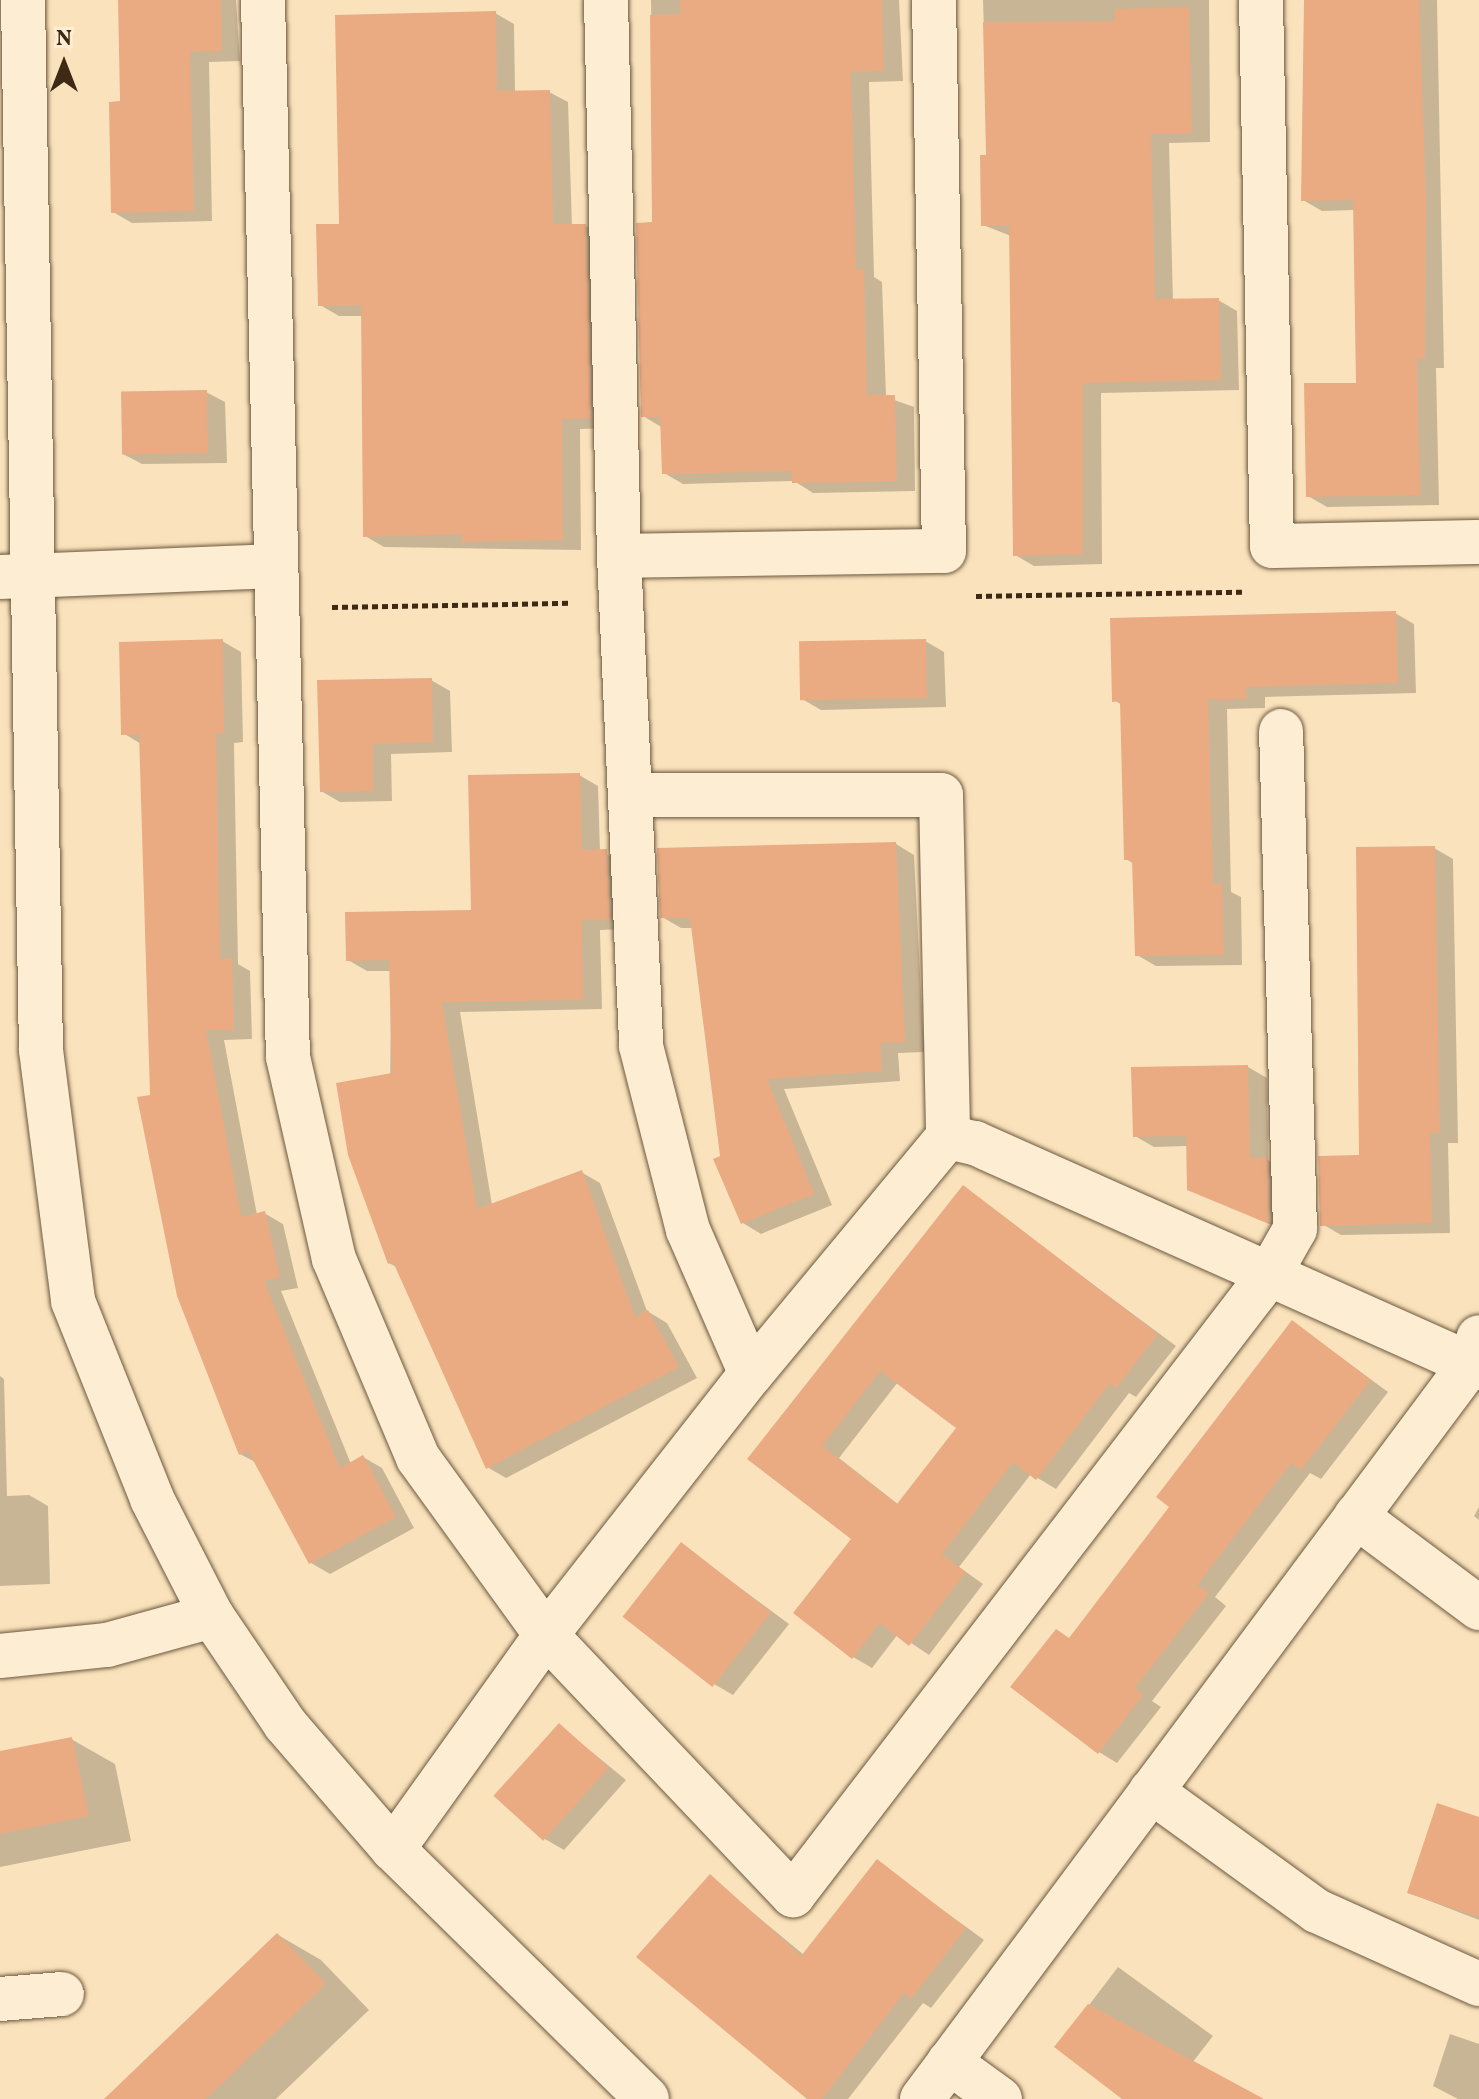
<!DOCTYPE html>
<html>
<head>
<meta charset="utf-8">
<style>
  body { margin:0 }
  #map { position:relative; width:1479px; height:2099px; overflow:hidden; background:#fae3bc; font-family:Vollkorn,serif }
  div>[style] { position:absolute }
  .shadow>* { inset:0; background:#0003 }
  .building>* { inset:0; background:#eaab83; transform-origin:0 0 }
  .path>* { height:5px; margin-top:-2.5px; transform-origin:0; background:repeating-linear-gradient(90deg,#3d2914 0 6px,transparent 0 10px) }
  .roads { filter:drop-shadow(0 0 2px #6c583e) drop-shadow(0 0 2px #6c583e) }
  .minor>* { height:44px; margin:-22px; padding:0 22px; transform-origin:22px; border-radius:22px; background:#fcedd3 }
  .tertiary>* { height:44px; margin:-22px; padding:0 22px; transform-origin:22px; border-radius:22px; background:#fcedd3 }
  span { translate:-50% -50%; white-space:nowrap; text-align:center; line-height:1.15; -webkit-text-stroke:7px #fcedd3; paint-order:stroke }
  .north { position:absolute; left:24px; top:24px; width:80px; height:80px; -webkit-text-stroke:6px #fcedd3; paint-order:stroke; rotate:0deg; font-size:22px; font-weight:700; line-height:32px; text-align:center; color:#3d2914 }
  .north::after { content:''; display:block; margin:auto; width:28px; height:36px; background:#3d2914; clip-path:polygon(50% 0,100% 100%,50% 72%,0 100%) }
</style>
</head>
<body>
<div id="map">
  <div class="shadow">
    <div style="clip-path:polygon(120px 0,236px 0,240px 61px,209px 62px,212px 221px,132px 223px,113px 212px,122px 103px)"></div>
    <div style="clip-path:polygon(651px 0,899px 0,903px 81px,869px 82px,874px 277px,882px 282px,886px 397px,914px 407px,915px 491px,813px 493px,794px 481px,683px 484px,664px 473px,663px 428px,643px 416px,654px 224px)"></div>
    <div style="clip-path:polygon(983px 0,1209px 0,1210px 142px,1169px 143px,1173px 301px,1218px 300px,1237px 311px,1239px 390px,1101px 393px,1102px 564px,1034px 566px,1015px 555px,1011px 236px,983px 225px,988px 157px)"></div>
    <div style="clip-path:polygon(1306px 0,1437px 0,1444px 368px,1436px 368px,1439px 505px,1327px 507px,1308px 496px,1358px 385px,1355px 210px,1322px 211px,1303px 200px)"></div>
    <div style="clip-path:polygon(495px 13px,514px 24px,515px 92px,549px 92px,568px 102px,572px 226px,586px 226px,605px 236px,609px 428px,580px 429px,581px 550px,384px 547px,365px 536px,363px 316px,339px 316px,320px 305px,341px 225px)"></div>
    <div style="clip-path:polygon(206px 392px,225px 402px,227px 463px,142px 464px,123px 454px)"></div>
    <div style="clip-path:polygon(1395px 613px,1414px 624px,1416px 693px,1265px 697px,1265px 708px,1227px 709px,1231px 892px,1241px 897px,1242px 965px,1156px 966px,1137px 955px,1134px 864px,1126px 859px,1122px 705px,1114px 700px)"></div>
    <div style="clip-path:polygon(222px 641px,241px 652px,243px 742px,234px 743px,238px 964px,250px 971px,252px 1039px,224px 1040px,257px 1215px,264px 1213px,283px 1224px,298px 1288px,281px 1291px,351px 1464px,363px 1457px,382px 1468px,414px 1528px,330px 1574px,311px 1563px,257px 1463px,240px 1454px,152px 1096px,141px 744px,123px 733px)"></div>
    <div style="clip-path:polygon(925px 641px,944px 652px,946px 707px,821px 710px,802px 699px)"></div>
    <div style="clip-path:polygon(431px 680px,450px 691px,452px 752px,391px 754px,392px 801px,340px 802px,321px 791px)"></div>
    <div style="clip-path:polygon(579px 775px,598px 786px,600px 852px,626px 862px,629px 929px,600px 930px,602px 1009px,460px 1012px,492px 1205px,581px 1172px,600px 1183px,647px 1311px,667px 1323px,697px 1378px,506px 1478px,487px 1467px,398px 1268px,389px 1263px,391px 971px,367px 971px,348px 960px,473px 912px)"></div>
    <div style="clip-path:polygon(896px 844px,914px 855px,924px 1052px,898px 1053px,900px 1081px,784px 1089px,832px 1205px,761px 1234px,743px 1223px,722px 1158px,693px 928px,681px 928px,662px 917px)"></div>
    <div style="clip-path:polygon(1434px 848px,1453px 859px,1458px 1143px,1448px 1143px,1450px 1233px,1341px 1235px,1322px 1224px,1361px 1157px)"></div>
    <div style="clip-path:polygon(1248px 1067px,1267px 1078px,1268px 1160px,1286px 1170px,1288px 1232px,1189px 1189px,1188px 1146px,1154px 1147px,1135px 1136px)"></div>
    <div style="clip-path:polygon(evenodd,963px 1188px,1176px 1346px,1136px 1397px,1129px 1393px,1056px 1489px,1031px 1474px,959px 1567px,983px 1584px,929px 1655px,898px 1634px,872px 1668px,853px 1657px,854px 1538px,749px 1458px,963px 1188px,898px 1382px,959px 1428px,899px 1505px,839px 1458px,898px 1382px)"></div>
    <div style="clip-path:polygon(1293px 1322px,1388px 1392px,1321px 1479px,1310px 1473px,1215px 1597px,1226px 1606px,1152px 1701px,1161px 1707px,1117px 1763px,1099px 1752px,1071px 1639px,1172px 1507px)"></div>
    <div style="clip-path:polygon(0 1376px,4px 1379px,7px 1496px,29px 1495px,48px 1506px,50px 1584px,0 1586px)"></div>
    <div style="clip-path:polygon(1479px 1507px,1479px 1520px,1474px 1516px)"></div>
    <div style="clip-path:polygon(682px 1545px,789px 1624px,733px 1695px,714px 1684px)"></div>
    <div style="clip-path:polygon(559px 1725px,626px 1780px,564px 1850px,545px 1839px)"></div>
    <div style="clip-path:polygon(71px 1739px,115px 1764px,131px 1841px,0 1867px,0 1753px)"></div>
    <div style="clip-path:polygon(1479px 1819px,1479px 1920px,1409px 1893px)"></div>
    <div style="clip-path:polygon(877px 1862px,984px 1940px,931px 2008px,923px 2003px,848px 2099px,810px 2099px,638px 1957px,710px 1877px,804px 1955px)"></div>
    <div style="clip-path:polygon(278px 1935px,321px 1960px,369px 2010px,276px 2099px,107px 2099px)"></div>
    <div style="clip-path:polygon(1118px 1967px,1213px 2036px,1192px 2063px,1259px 2099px,1125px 2099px,1057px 2047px)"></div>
    <div style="clip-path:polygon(1450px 2034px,1479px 2044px,1479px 2099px,1458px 2099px,1433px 2086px)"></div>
  </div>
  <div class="building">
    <div style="clip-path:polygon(118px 0,221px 0,222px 51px,190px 52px,194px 211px,111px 213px,109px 102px,120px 101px)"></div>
    <div style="clip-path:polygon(680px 0,882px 0,884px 71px,851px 72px,856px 269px,864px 269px,867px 395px,895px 395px,897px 481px,792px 483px,792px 471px,662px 474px,660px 417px,641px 417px,636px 223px,652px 222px,650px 15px,680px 14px)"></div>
    <div style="clip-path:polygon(1304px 0,1419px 0,1426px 199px,1425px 358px,1417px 359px,1420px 495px,1306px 497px,1304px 383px,1356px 383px,1353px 200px,1301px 201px)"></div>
    <div style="clip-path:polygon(1189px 7px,1192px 133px,1151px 133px,1155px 299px,1219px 298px,1221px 380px,1083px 383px,1083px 554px,1013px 556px,1009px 225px,981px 226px,980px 155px,986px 155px,983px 22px,1115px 21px,1115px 9px)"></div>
    <div style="clip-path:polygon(496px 11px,497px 91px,550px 90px,553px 224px,586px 224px,591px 418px,562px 419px,563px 540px,462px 542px,462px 534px,363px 537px,361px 305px,318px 306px,316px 224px,339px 224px,335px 15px)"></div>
    <div style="left:207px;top:390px;width:63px;height:86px;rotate:89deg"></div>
    <div style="clip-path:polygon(1396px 611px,1398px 683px,1246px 687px,1247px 699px,1208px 699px,1213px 884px,1222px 884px,1224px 955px,1135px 956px,1132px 860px,1124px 860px,1120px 701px,1112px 702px,1110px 618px)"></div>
    <div style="clip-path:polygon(223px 639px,224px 733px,216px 733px,220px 959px,232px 958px,234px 1030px,206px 1030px,241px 1217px,265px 1211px,280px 1277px,264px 1281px,340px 1468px,363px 1455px,396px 1517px,309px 1564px,248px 1451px,239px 1455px,177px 1296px,137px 1097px,150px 1095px,139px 734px,121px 735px,119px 642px)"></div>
    <div style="left:926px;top:639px;width:59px;height:127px;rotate:89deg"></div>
    <div style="clip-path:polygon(432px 678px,433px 742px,373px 744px,373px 791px,320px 792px,317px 680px)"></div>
    <div style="clip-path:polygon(580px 773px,582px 850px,607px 849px,610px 920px,582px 920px,583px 1000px,442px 1002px,477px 1209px,582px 1170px,635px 1317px,648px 1310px,679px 1367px,486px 1469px,393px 1262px,388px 1264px,348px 1155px,336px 1083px,392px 1073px,389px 960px,346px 961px,345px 912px,471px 910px,468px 775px)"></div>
    <div style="clip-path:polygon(896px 842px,905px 1042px,880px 1043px,882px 1071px,767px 1079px,814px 1194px,741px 1224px,713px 1159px,720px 1156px,690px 918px,660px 918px,657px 848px)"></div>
    <div style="clip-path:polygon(1435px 846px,1440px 1133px,1430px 1133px,1432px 1223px,1320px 1226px,1318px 1156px,1359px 1155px,1356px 847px)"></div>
    <div style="clip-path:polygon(1248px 1065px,1250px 1158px,1268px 1157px,1269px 1224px,1187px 1190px,1186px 1136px,1133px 1137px,1131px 1067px)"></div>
    <div style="clip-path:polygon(evenodd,963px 1185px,1158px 1334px,1116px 1388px,1110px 1383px,1036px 1480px,1013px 1462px,942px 1554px,966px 1572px,909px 1646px,880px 1623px,852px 1659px,793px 1613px,851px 1539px,747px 1459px,963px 1185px,880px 1371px,956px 1428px,897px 1504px,822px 1446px,880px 1371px)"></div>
    <div style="clip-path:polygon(1292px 1320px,1371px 1380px,1301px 1470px,1291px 1463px,1197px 1585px,1209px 1593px,1135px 1688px,1143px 1695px,1098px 1754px,1010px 1687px,1056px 1629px,1069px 1638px,1169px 1507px,1156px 1497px)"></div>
    <div style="left:681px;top:1542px;width:114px;height:95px;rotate:38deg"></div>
    <div style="left:559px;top:1723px;width:67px;height:98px;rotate:42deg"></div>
    <div style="clip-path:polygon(72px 1737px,89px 1816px,0 1834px,0 1751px)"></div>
    <div style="clip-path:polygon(1437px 1803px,1479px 1817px,1479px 1917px,1407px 1893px)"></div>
    <div style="clip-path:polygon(877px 1859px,966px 1928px,911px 1999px,904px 1993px,822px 2099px,807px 2099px,636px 1957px,710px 1874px,801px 1956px)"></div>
    <div style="clip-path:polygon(277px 1933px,326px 1984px,206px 2099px,104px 2099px)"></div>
    <div style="clip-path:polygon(1088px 2004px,1151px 2038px,1264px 2099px,1122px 2099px,1054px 2047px)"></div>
  </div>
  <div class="path">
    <div style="left:976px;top:596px;width:266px;rotate:-0.9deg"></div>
    <div style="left:332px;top:607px;width:238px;rotate:-1deg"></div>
  </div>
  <div class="roads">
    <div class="minor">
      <div style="left:263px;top:0;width:1057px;rotate:88.65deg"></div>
      <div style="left:288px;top:1057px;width:207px;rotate:77.2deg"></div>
      <div style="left:334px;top:1259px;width:216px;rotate:67.1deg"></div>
      <div style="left:418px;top:1458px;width:218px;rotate:54.1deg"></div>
      <div style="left:546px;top:1635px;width:359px;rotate:46.5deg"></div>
      <div style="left:793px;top:1895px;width:782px;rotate:-52.49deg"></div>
      <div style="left:1269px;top:1275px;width:53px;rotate:-60.5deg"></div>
      <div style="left:1295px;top:1229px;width:498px;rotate:-91.6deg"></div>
      <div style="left:606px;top:0;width:556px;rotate:88.66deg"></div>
      <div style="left:619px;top:556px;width:490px;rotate:87.4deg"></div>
      <div style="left:641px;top:1046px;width:190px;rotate:75.7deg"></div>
      <div style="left:688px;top:1230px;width:157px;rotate:66.4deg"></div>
      <div style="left:1261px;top:0;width:546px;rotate:88.85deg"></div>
      <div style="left:1272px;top:546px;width:207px;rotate:-1.1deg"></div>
      <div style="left:619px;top:556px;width:325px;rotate:-0.9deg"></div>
      <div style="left:944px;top:551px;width:551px;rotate:-91.04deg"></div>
      <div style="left:0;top:577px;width:273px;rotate:-2.3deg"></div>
      <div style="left:630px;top:795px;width:311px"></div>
      <div style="left:941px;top:795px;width:342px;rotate:88.8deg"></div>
      <div style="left:1356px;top:1516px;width:154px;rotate:36.8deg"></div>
      <div style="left:1151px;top:1791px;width:205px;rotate:35.9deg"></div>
      <div style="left:1317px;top:1911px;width:178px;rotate:24.3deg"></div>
      <div style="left:393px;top:1849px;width:263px;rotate:-54.4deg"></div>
      <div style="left:546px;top:1635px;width:332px;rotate:-51.9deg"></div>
      <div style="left:751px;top:1374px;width:308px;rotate:-50.3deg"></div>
      <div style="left:948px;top:1137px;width:28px;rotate:13deg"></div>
      <div style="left:975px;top:1143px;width:552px;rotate:24.06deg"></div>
      <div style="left:0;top:1999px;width:62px;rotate:-4.6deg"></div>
      <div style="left:949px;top:2062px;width:63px;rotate:36deg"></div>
    </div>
    <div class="tertiary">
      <div style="left:23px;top:0;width:1050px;rotate:89.02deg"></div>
      <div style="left:41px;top:1050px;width:253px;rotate:82.7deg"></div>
      <div style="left:73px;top:1301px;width:213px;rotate:68.2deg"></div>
      <div style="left:152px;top:1499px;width:131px;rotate:62.9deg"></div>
      <div style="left:212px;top:1616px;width:130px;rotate:55.9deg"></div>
      <div style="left:285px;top:1724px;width:165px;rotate:49.2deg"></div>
      <div style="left:393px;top:1849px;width:356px;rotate:44.5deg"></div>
      <div style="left:0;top:1656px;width:108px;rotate:-5.9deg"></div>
      <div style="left:107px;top:1645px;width:109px;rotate:-15.4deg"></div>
      <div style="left:922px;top:2099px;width:917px;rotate:-53.29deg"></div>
      <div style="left:1470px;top:1364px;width:28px;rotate:-72deg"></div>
    </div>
  </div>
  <div class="north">N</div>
</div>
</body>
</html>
